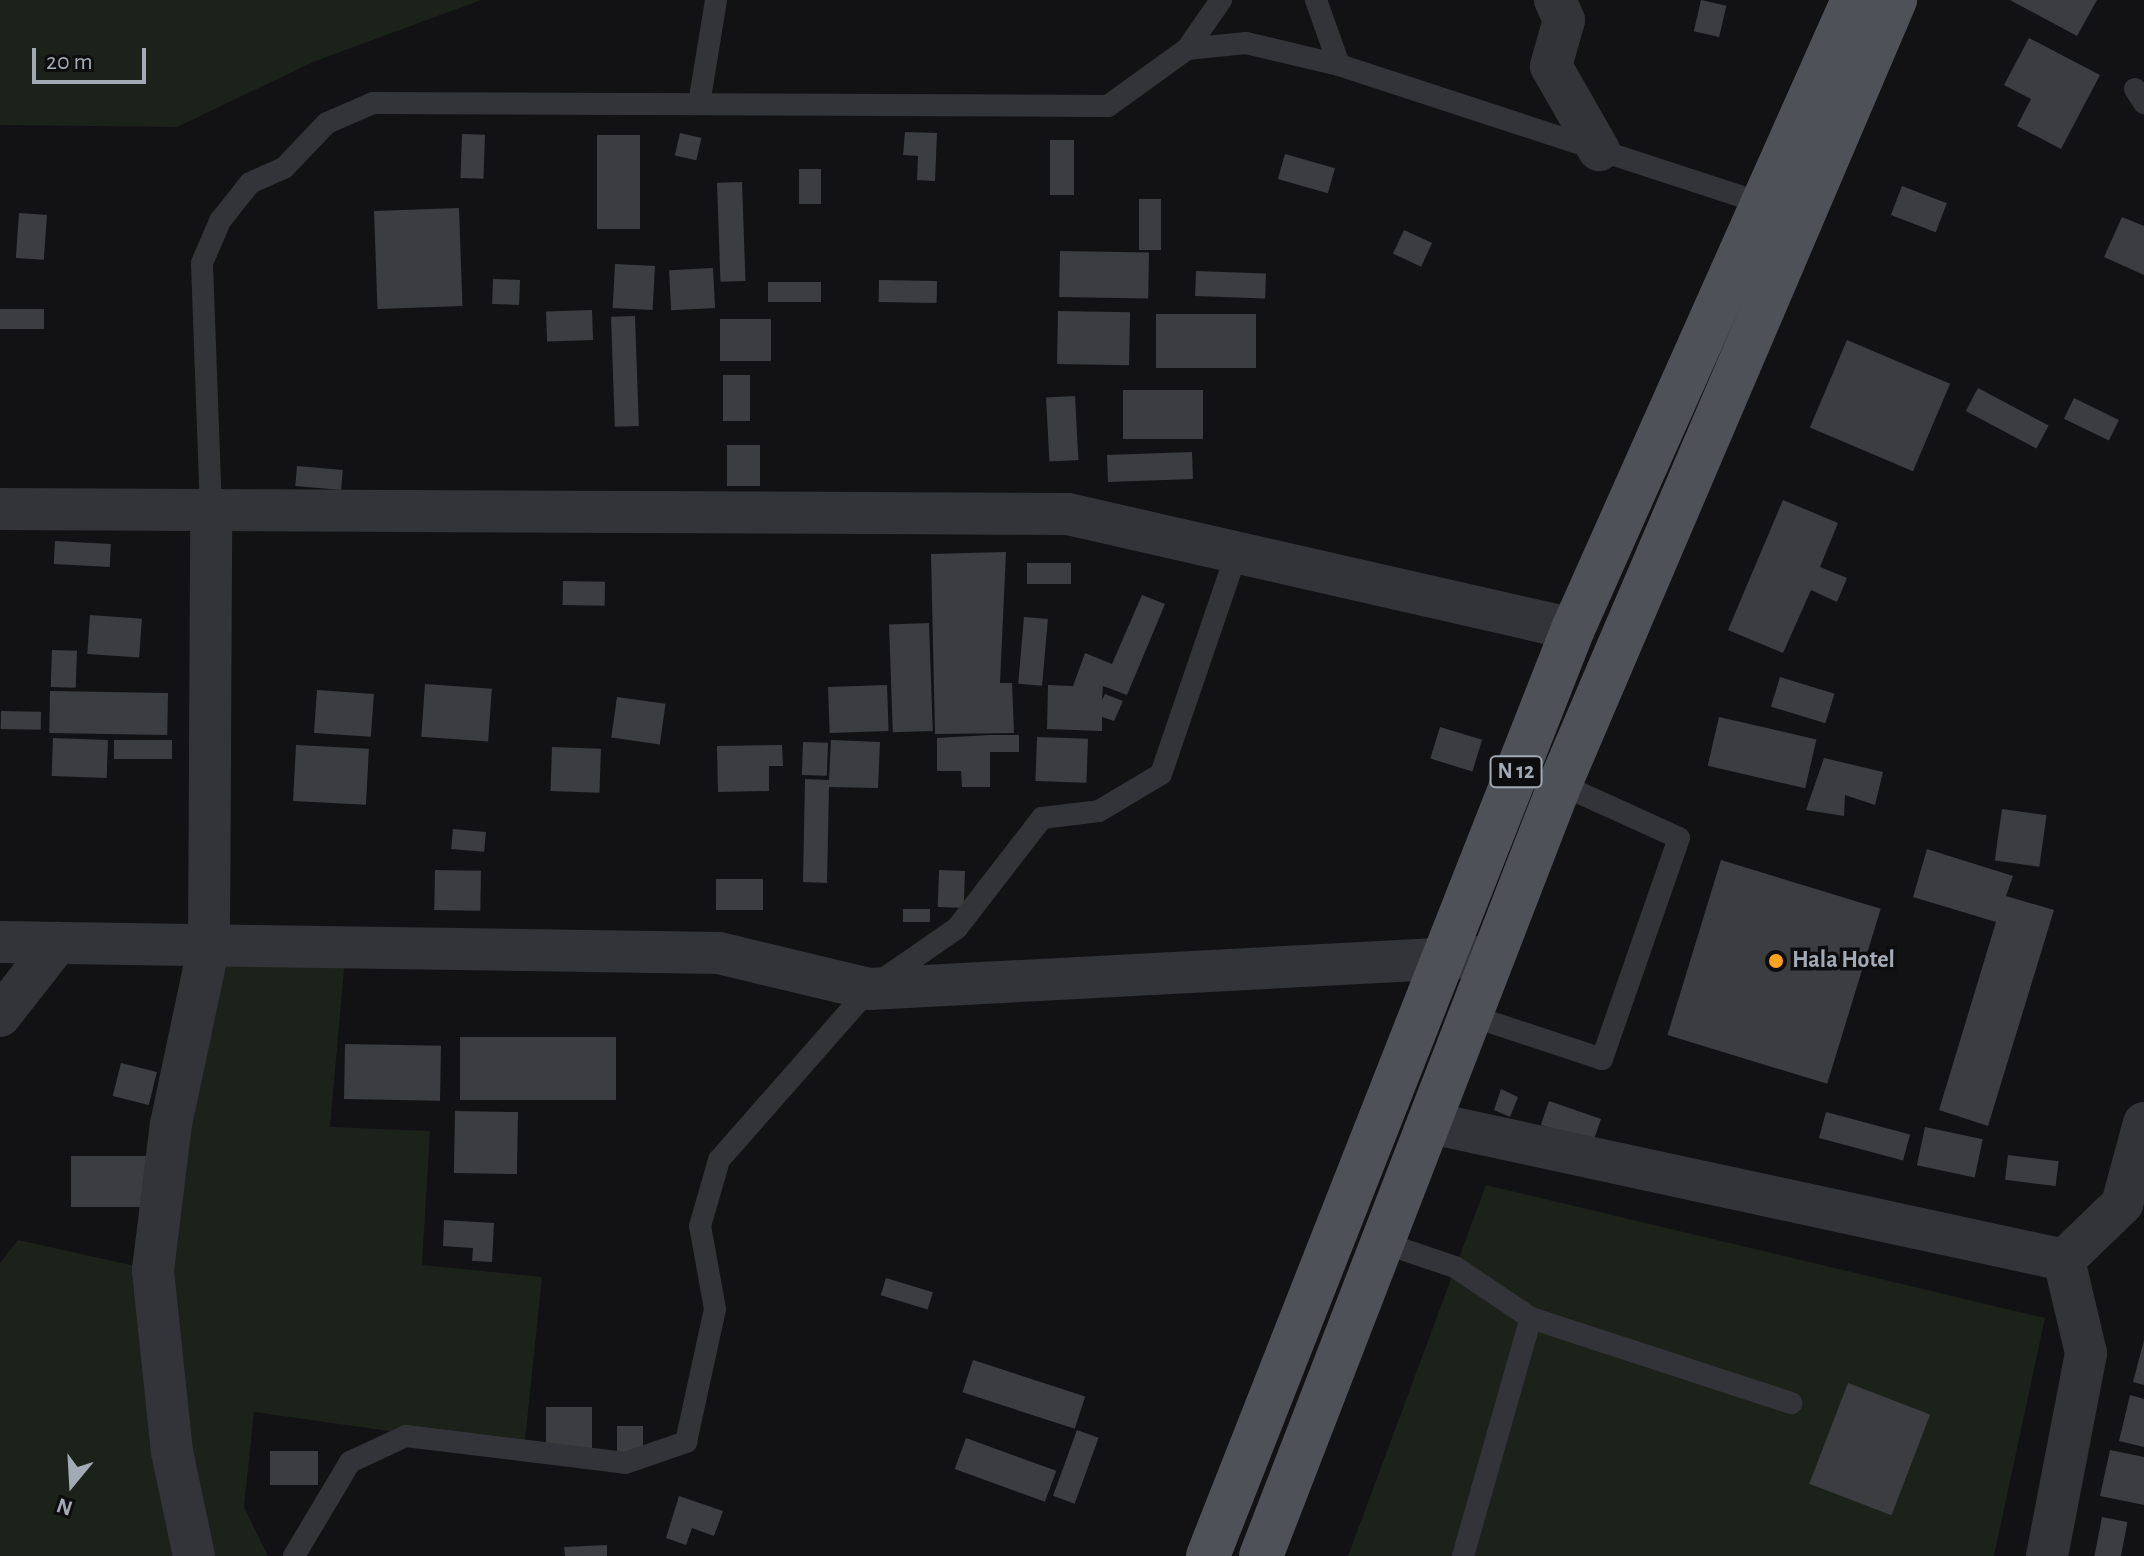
<!DOCTYPE html>
<html>
<head>
<meta charset="utf-8">
<style>
  body { margin:0 }
  #map { position:relative; width:2144px; height:1556px; overflow:hidden; background:#121214; font-family:"Alegreya Sans",sans-serif }
  div>[style] { position:absolute }
  .green>* { inset:0; background:#1a221a }
  .building>* { inset:0; background:#3c3d41; transform-origin:0 0 }
  .lane>* { height:22px; margin:-11px; padding:0 11px; transform-origin:11px; border-radius:11px; background:#333439 }
  .street>* { height:42px; margin:-21px; padding:0 21px; transform-origin:21px; border-radius:21px; background:#333439 }
  .primary>* { height:44px; margin:-22px; padding:0 22px; transform-origin:22px; border-radius:22px; background:#4e5158 }
  .dots>* { width:22px; height:22px; translate:-50% -50%; box-sizing:border-box; border:4px solid #0d0d0f; border-radius:50% }
  span { translate:-50% -50%; white-space:nowrap; text-align:center; line-height:1.15; -webkit-text-stroke:7px #0d0d0f; paint-order:stroke }
  .shield-label span { padding:2px 6px; background:#0d0d0f; border:2px solid; border-radius:6px; -webkit-text-stroke-width:0 }
  .shield-label { font-size:22px; color:#a2aab5; font-weight:700 }
  .poi-label { font-size:24px; color:#a2aab5; font-weight:700 }
  .left { translate:0 -50%; text-align:left }
  .north { position:absolute; left:32px; top:1444px; width:80px; height:80px; -webkit-text-stroke:6px #0d0d0f; paint-order:stroke; rotate:198deg; font-size:22px; font-weight:700; line-height:32px; text-align:center; color:#a2aab5 }
  .north::after { content:''; display:block; margin:auto; width:28px; height:36px; background:#a2aab5; clip-path:polygon(50% 0,100% 100%,50% 72%,0 100%) }
  .scale { position:absolute; left:32px; top:48px; width:114px; height:36px; box-sizing:border-box; border:4px solid #a2aab5; border-top:0; padding-left:10px; font-size:24px; line-height:28px; white-space:nowrap; color:#a2aab5; -webkit-text-stroke:6px #0d0d0f; paint-order:stroke }
</style>
</head>
<body>
<div id="map">
  <div class="green">
    <div style="clip-path:polygon(0 0,481px 0,313px 62px,177px 127px,0 125px)"></div>
    <div style="clip-path:polygon(209px 945px,346px 947px,330px 1127px,430px 1131px,422px 1265px,542px 1277px,524px 1450px,254px 1412px,244px 1507px,268px 1556px,0 1556px,0 1263px,18px 1240px,153px 1270px)"></div>
    <div style="clip-path:polygon(1486px 1185px,2045px 1318px,1994px 1556px,1348px 1556px)"></div>
  </div>
  <div class="building">
    <div style="left:1701px;top:0;width:26px;height:32px;rotate:13deg"></div>
    <div style="clip-path:polygon(2010px 0,2097px 0,2077px 36px)"></div>
    <div style="clip-path:polygon(2029px 38px,2100px 75px,2061px 149px,2017px 126px,2031px 99px,2004px 85px)"></div>
    <div style="clip-path:polygon(905px 132px,937px 133px,935px 181px,917px 180px,918px 156px,903px 155px)"></div>
    <div style="left:680px;top:133px;width:22px;height:23px;rotate:13deg"></div>
    <div style="left:462px;top:134px;width:23px;height:44px;rotate:2deg"></div>
    <div style="left:597px;top:135px;width:43px;height:94px"></div>
    <div style="left:1050px;top:140px;width:24px;height:55px"></div>
    <div style="left:1285px;top:154px;width:52px;height:26px;rotate:16deg"></div>
    <div style="left:799px;top:169px;width:22px;height:35px"></div>
    <div style="left:742px;top:182px;width:99px;height:25px;rotate:88deg"></div>
    <div style="left:1902px;top:186px;width:48px;height:31px;rotate:21deg"></div>
    <div style="left:1139px;top:199px;width:22px;height:51px"></div>
    <div style="left:459px;top:208px;width:98px;height:85px;rotate:88deg"></div>
    <div style="left:19px;top:213px;width:28px;height:45px;rotate:4deg"></div>
    <div style="clip-path:polygon(2122px 217px,2144px 226px,2144px 275px,2104px 257px)"></div>
    <div style="left:1404px;top:230px;width:31px;height:26px;rotate:25deg"></div>
    <div style="left:1060px;top:251px;width:89px;height:46px;rotate:1deg"></div>
    <div style="left:615px;top:264px;width:40px;height:44px;rotate:3deg"></div>
    <div style="left:713px;top:268px;width:40px;height:44px;rotate:87deg"></div>
    <div style="left:1196px;top:271px;width:70px;height:25px;rotate:2deg"></div>
    <div style="left:493px;top:279px;width:27px;height:25px;rotate:2deg"></div>
    <div style="left:879px;top:280px;width:58px;height:22px;rotate:1deg"></div>
    <div style="left:821px;top:282px;width:20px;height:53px;rotate:90deg"></div>
    <div style="left:0;top:309px;width:44px;height:20px"></div>
    <div style="left:592px;top:310px;width:30px;height:46px;rotate:88deg"></div>
    <div style="left:1058px;top:311px;width:72px;height:53px;rotate:1deg"></div>
    <div style="left:1156px;top:314px;width:100px;height:54px"></div>
    <div style="left:635px;top:316px;width:110px;height:24px;rotate:88deg"></div>
    <div style="left:720px;top:319px;width:51px;height:42px"></div>
    <div style="left:1847px;top:340px;width:112px;height:95px;rotate:23deg"></div>
    <div style="left:723px;top:375px;width:27px;height:46px"></div>
    <div style="left:1978px;top:388px;width:80px;height:26px;rotate:28deg"></div>
    <div style="left:1123px;top:390px;width:80px;height:49px"></div>
    <div style="left:1075px;top:396px;width:64px;height:29px;rotate:87deg"></div>
    <div style="left:2074px;top:398px;width:50px;height:23px;rotate:26deg"></div>
    <div style="left:727px;top:445px;width:33px;height:41px"></div>
    <div style="left:1192px;top:452px;width:27px;height:85px;rotate:88deg"></div>
    <div style="left:297px;top:466px;width:46px;height:20px;rotate:5deg"></div>
    <div style="clip-path:polygon(1783px 500px,1838px 523px,1820px 567px,1847px 578px,1837px 602px,1811px 590px,1783px 653px,1728px 630px)"></div>
    <div style="left:55px;top:541px;width:56px;height:23px;rotate:3deg"></div>
    <div style="clip-path:polygon(1006px 552px,1000px 683px,1012px 683px,1014px 733px,935px 734px,931px 554px)"></div>
    <div style="left:1027px;top:563px;width:44px;height:21px"></div>
    <div style="left:563px;top:581px;width:42px;height:24px;rotate:1deg"></div>
    <div style="clip-path:polygon(1142px 595px,1165px 604px,1127px 695px,1103px 686px,1102px 700px,1105px 694px,1123px 701px,1114px 721px,1102px 717px,1102px 731px,1047px 729px,1048px 685px,1073px 686px,1085px 653px,1112px 664px)"></div>
    <div style="left:90px;top:615px;width:52px;height:39px;rotate:4deg"></div>
    <div style="left:1024px;top:617px;width:24px;height:67px;rotate:5deg"></div>
    <div style="left:929px;top:623px;width:108px;height:40px;rotate:88deg"></div>
    <div style="left:52px;top:650px;width:25px;height:37px;rotate:2deg"></div>
    <div style="left:1780px;top:677px;width:57px;height:31px;rotate:17deg"></div>
    <div style="left:425px;top:684px;width:67px;height:53px;rotate:4deg"></div>
    <div style="left:887px;top:685px;width:46px;height:59px;rotate:88deg"></div>
    <div style="left:317px;top:690px;width:57px;height:43px;rotate:4deg"></div>
    <div style="left:50px;top:691px;width:118px;height:42px;rotate:1deg"></div>
    <div style="left:617px;top:697px;width:49px;height:41px;rotate:8deg"></div>
    <div style="left:1px;top:711px;width:40px;height:18px;rotate:1deg"></div>
    <div style="left:1719px;top:717px;width:100px;height:50px;rotate:13deg"></div>
    <div style="left:1440px;top:727px;width:44px;height:33px;rotate:17deg"></div>
    <div style="clip-path:polygon(990px 735px,1019px 735px,1019px 752px,990px 752px,990px 787px,962px 787px,961px 771px,937px 771px,937px 738px)"></div>
    <div style="left:1037px;top:737px;width:51px;height:44px;rotate:2deg"></div>
    <div style="left:53px;top:738px;width:55px;height:38px;rotate:2deg"></div>
    <div style="left:114px;top:740px;width:58px;height:19px"></div>
    <div style="clip-path:polygon(831px 740px,880px 742px,878px 788px,829px 787px,827px 883px,803px 882px,805px 779px,829px 780px)"></div>
    <div style="left:803px;top:742px;width:25px;height:33px;rotate:2deg"></div>
    <div style="left:296px;top:745px;width:73px;height:56px;rotate:3deg"></div>
    <div style="clip-path:polygon(782px 745px,783px 766px,769px 766px,769px 791px,718px 792px,717px 746px)"></div>
    <div style="left:552px;top:747px;width:49px;height:44px;rotate:2deg"></div>
    <div style="clip-path:polygon(1824px 758px,1883px 772px,1875px 805px,1845px 795px,1844px 816px,1806px 810px)"></div>
    <div style="left:2002px;top:809px;width:45px;height:52px;rotate:8deg"></div>
    <div style="left:453px;top:829px;width:33px;height:20px;rotate:5deg"></div>
    <div style="clip-path:polygon(1927px 849px,2013px 876px,2006px 896px,2054px 910px,1988px 1126px,1939px 1110px,1996px 922px,1913px 897px)"></div>
    <div style="left:1721px;top:860px;width:167px;height:183px;rotate:17deg"></div>
    <div style="left:435px;top:870px;width:46px;height:40px;rotate:1deg"></div>
    <div style="left:939px;top:870px;width:26px;height:37px;rotate:2deg"></div>
    <div style="left:716px;top:879px;width:47px;height:31px"></div>
    <div style="left:903px;top:909px;width:27px;height:13px"></div>
    <div style="left:460px;top:1037px;width:156px;height:63px"></div>
    <div style="left:345px;top:1044px;width:96px;height:55px;rotate:1deg"></div>
    <div style="left:121px;top:1063px;width:37px;height:34px;rotate:14deg"></div>
    <div style="clip-path:polygon(1501px 1089px,1518px 1097px,1510px 1117px,1494px 1110px)"></div>
    <div style="left:1549px;top:1101px;width:55px;height:25px;rotate:19deg"></div>
    <div style="left:455px;top:1111px;width:63px;height:62px;rotate:1deg"></div>
    <div style="left:1826px;top:1112px;width:87px;height:27px;rotate:15deg"></div>
    <div style="left:1925px;top:1127px;width:59px;height:39px;rotate:12deg"></div>
    <div style="left:2008px;top:1155px;width:51px;height:25px;rotate:7deg"></div>
    <div style="left:71px;top:1156px;width:75px;height:51px"></div>
    <div style="clip-path:polygon(444px 1220px,494px 1223px,492px 1262px,472px 1261px,473px 1248px,443px 1246px)"></div>
    <div style="left:886px;top:1278px;width:49px;height:18px;rotate:17deg"></div>
    <div style="clip-path:polygon(2144px 1340px,2144px 1385px,2133px 1382px)"></div>
    <div style="left:973px;top:1360px;width:118px;height:34px;rotate:18deg"></div>
    <div style="left:1848px;top:1383px;width:88px;height:108px;rotate:21deg"></div>
    <div style="clip-path:polygon(2130px 1395px,2144px 1399px,2144px 1447px,2119px 1441px)"></div>
    <div style="left:546px;top:1407px;width:46px;height:43px"></div>
    <div style="left:617px;top:1426px;width:26px;height:27px"></div>
    <div style="left:1077px;top:1430px;width:23px;height:70px;rotate:20deg"></div>
    <div style="left:966px;top:1438px;width:96px;height:33px;rotate:20deg"></div>
    <div style="clip-path:polygon(2110px 1450px,2144px 1457px,2144px 1505px,2100px 1496px)"></div>
    <div style="left:270px;top:1451px;width:48px;height:34px"></div>
    <div style="clip-path:polygon(679px 1496px,723px 1511px,714px 1536px,692px 1528px,686px 1545px,666px 1538px)"></div>
    <div style="left:2102px;top:1517px;width:26px;height:40px;rotate:11deg"></div>
    <div style="clip-path:polygon(607px 1545px,607px 1556px,565px 1556px,564px 1547px)"></div>
  </div>
  <div class="lane">
    <div style="left:1316px;top:0;width:69px;rotate:70.5deg"></div>
    <div style="left:1187px;top:49px;width:60px;rotate:-55.2deg"></div>
    <div style="left:2135px;top:89px;width:17px;rotate:57deg"></div>
    <div style="left:699px;top:104px;width:105px;rotate:-80.7deg"></div>
    <div style="left:211px;top:510px;width:247px;rotate:-92.1deg"></div>
    <div style="left:202px;top:263px;width:46px;rotate:-66.8deg"></div>
    <div style="left:220px;top:221px;width:48px;rotate:-51.7deg"></div>
    <div style="left:250px;top:183px;width:37px;rotate:-24deg"></div>
    <div style="left:284px;top:168px;width:62px;rotate:-46.3deg"></div>
    <div style="left:327px;top:123px;width:50px;rotate:-23.5deg"></div>
    <div style="left:373px;top:103px;width:735px;rotate:0.23deg"></div>
    <div style="left:1108px;top:106px;width:97px;rotate:-35.8deg"></div>
    <div style="left:1187px;top:49px;width:59px;rotate:-5.8deg"></div>
    <div style="left:1246px;top:43px;width:96px;rotate:13.3deg"></div>
    <div style="left:1339px;top:65px;width:447px;rotate:18.1deg"></div>
    <div style="left:1472px;top:1016px;width:137px;rotate:18.3deg"></div>
    <div style="left:1602px;top:1059px;width:234px;rotate:-70.8deg"></div>
    <div style="left:1679px;top:838px;width:131px;rotate:-155.6deg"></div>
    <div style="left:1384px;top:1243px;width:75px;rotate:18.7deg"></div>
    <div style="left:1455px;top:1267px;width:92px;rotate:33.9deg"></div>
    <div style="left:1531px;top:1318px;width:274px;rotate:18.1deg"></div>
    <div style="left:294px;top:1556px;width:109px;rotate:-59.2deg"></div>
    <div style="left:350px;top:1462px;width:62px;rotate:-24.9deg"></div>
    <div style="left:406px;top:1436px;width:221px;rotate:7deg"></div>
    <div style="left:625px;top:1463px;width:65px;rotate:-19deg"></div>
    <div style="left:686px;top:1442px;width:136px;rotate:-77.7deg"></div>
    <div style="left:715px;top:1309px;width:84px;rotate:-100.2deg"></div>
    <div style="left:700px;top:1226px;width:69px;rotate:-73.9deg"></div>
    <div style="left:719px;top:1160px;width:227px;rotate:-48.7deg"></div>
    <div style="left:869px;top:989px;width:107px;rotate:-34.7deg"></div>
    <div style="left:957px;top:928px;width:139px;rotate:-52.3deg"></div>
    <div style="left:1042px;top:818px;width:57px;rotate:-7deg"></div>
    <div style="left:1099px;top:811px;width:72px;rotate:-30.8deg"></div>
    <div style="left:1161px;top:774px;width:235px;rotate:-71.1deg"></div>
    <div style="left:1463px;top:1556px;width:248px;rotate:-74.1deg"></div>
  </div>
  <div class="street">
    <div style="left:1555px;top:0;width:22px;rotate:66deg"></div>
    <div style="left:1564px;top:20px;width:48px;rotate:105.8deg"></div>
    <div style="left:1551px;top:66px;width:97px;rotate:60.3deg"></div>
    <div style="left:0;top:509px;width:1068px;rotate:0.27deg"></div>
    <div style="left:1068px;top:514px;width:518px;rotate:12.83deg"></div>
    <div style="left:0;top:942px;width:719px;rotate:0.88deg"></div>
    <div style="left:719px;top:953px;width:154px;rotate:13.5deg"></div>
    <div style="left:869px;top:989px;width:606px;rotate:-3.03deg"></div>
    <div style="left:0;top:1016px;width:93px;rotate:-52deg"></div>
    <div style="left:1431px;top:1123px;width:648px;rotate:12.21deg"></div>
    <div style="left:194px;top:1556px;width:106px;rotate:-101.9deg"></div>
    <div style="left:172px;top:1452px;width:183px;rotate:-96deg"></div>
    <div style="left:153px;top:1270px;width:147px;rotate:-83deg"></div>
    <div style="left:171px;top:1124px;width:183px;rotate:-78deg"></div>
    <div style="left:209px;top:945px;width:435px;rotate:-89.7deg"></div>
    <div style="left:2047px;top:1556px;width:207px;rotate:-79.1deg"></div>
    <div style="left:2086px;top:1353px;width:96px;rotate:-103.3deg"></div>
    <div style="left:2064px;top:1260px;width:81px;rotate:-44deg"></div>
    <div style="left:2122px;top:1204px;width:84px;rotate:-74.8deg"></div>
  </div>
  <div class="primary">
    <div style="left:1208px;top:1556px;width:996px;rotate:-68.51deg"></div>
    <div style="left:1573px;top:629px;width:689px;rotate:-66deg"></div>
    <div style="left:1261px;top:1556px;width:828px;rotate:-68.83deg"></div>
    <div style="left:1560px;top:784px;width:853px;rotate:-66.86deg"></div>
  </div>
  <div class="dots">
    <div style="left:1776px;top:961px;background:#ffa21f"></div>
  </div>
  <div class="shield-label">
    <span style="left:1516px;top:772px">N 12</span>
  </div>
  <div class="poi-label">
    <span class="left" style="left:1792px;top:961px">Hala Hotel</span>
  </div>
  <div class="north">N</div>
  <div class="scale">20 m</div>
</div>
</body>
</html>
